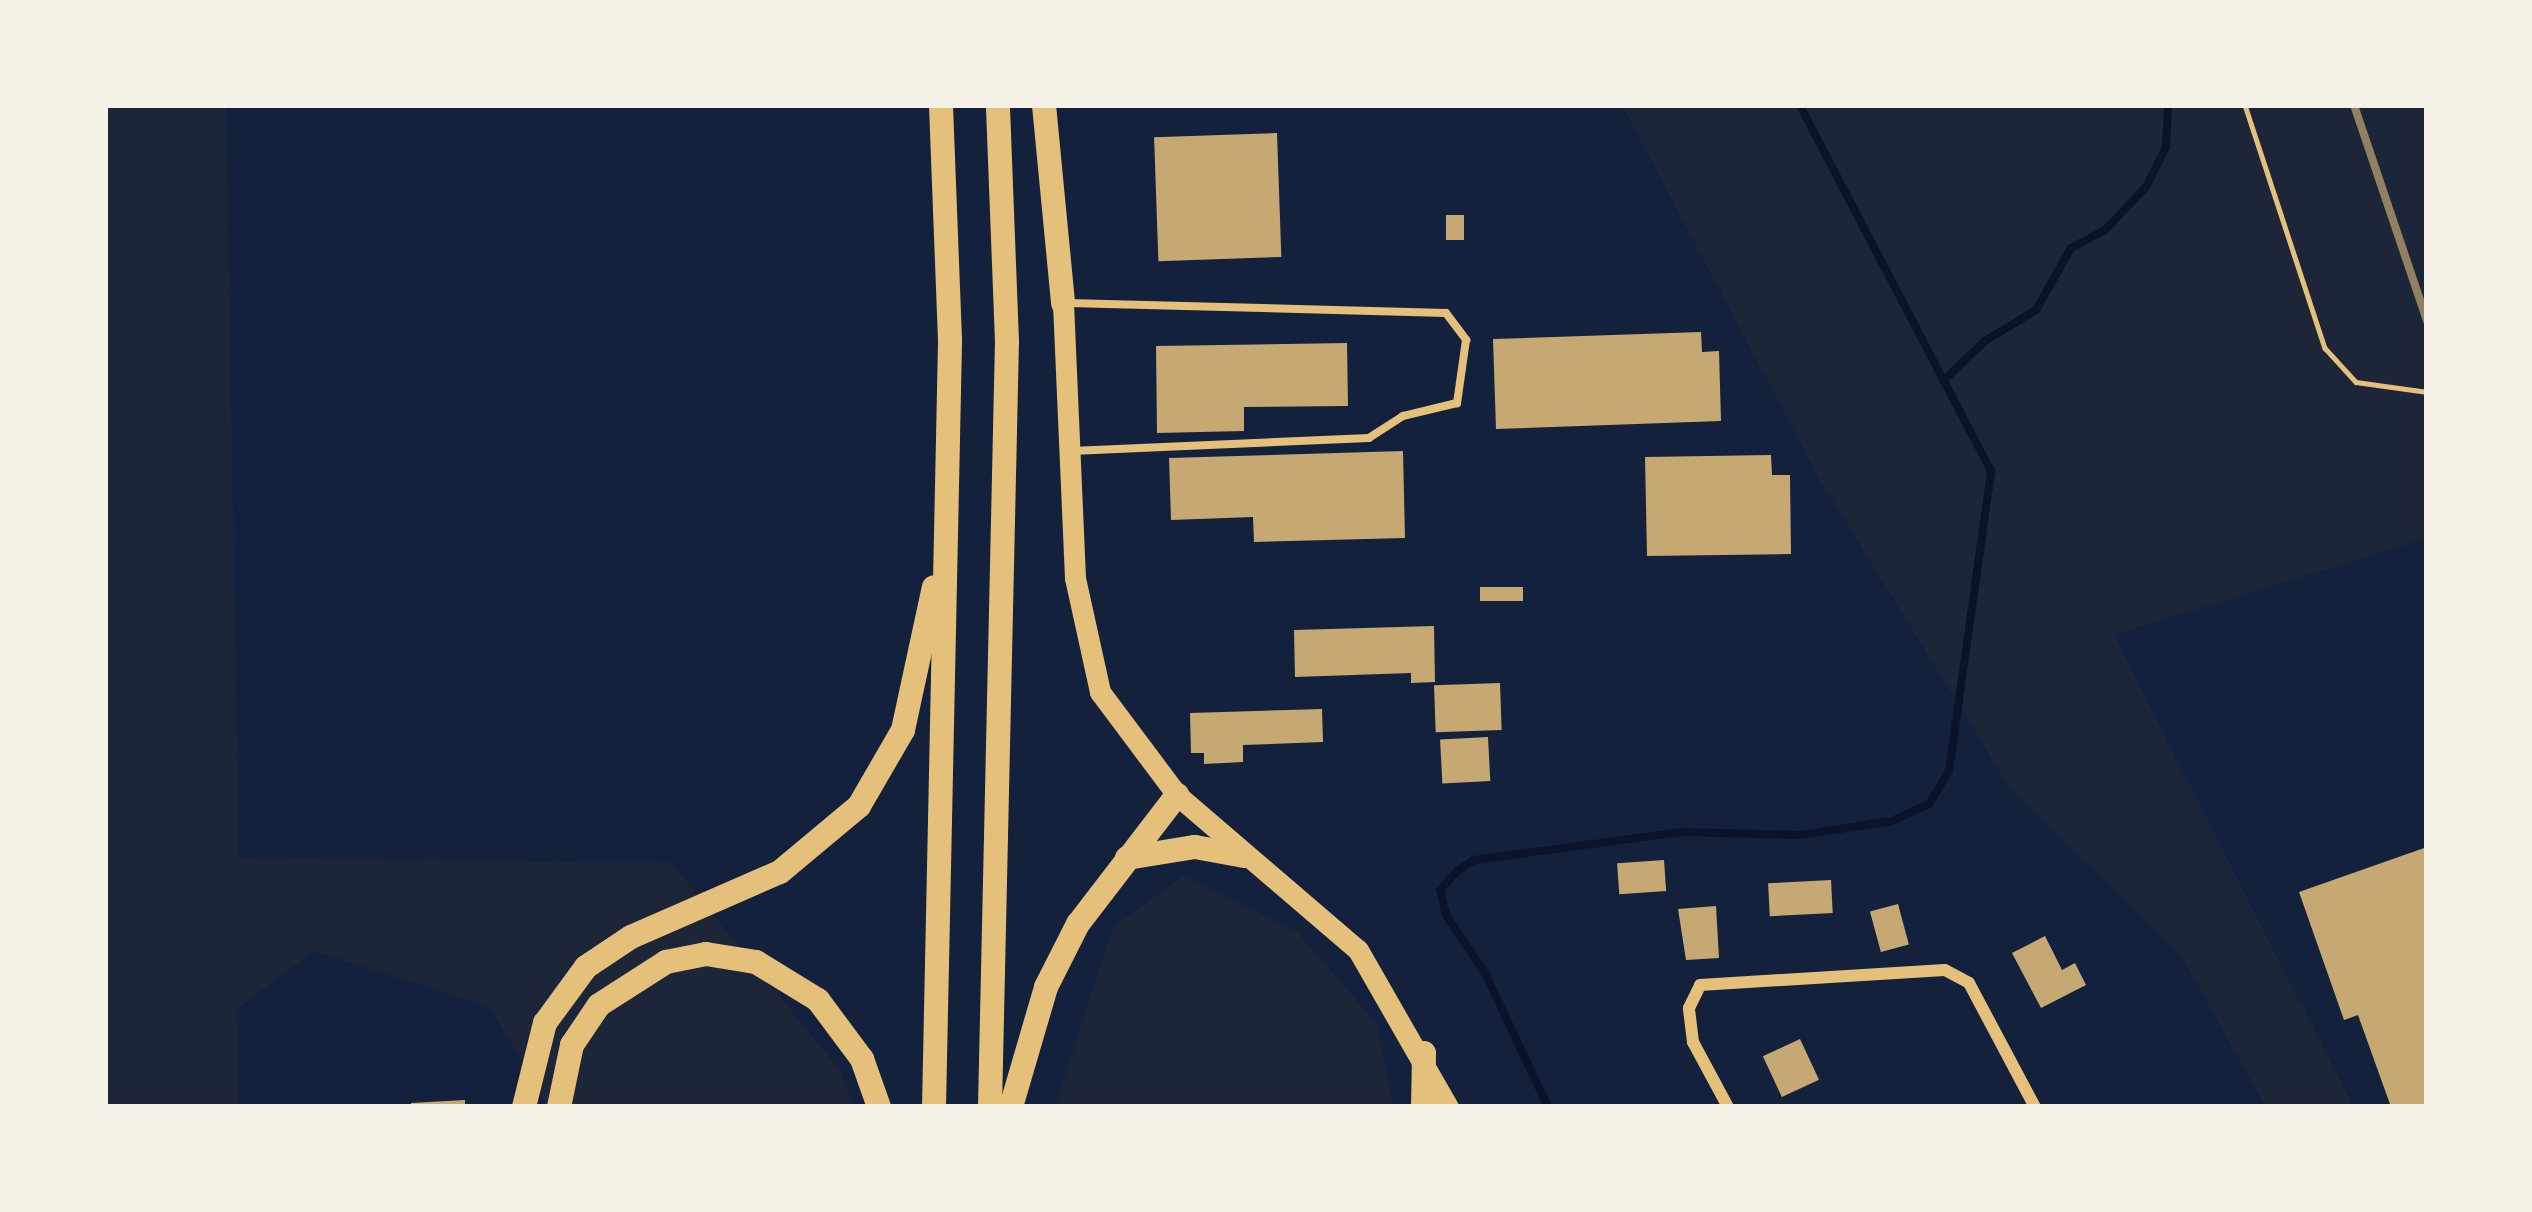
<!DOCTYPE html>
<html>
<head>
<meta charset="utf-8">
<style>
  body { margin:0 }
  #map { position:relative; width:2532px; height:1212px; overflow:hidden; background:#14213d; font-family:"Varela Round",sans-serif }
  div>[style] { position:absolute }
  .green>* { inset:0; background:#1d2539 }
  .stream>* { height:8px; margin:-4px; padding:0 4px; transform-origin:4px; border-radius:4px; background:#0b132b }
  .building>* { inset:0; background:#c6a872; transform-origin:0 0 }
  .path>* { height:4.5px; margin:-2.25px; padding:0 2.25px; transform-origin:2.25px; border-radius:2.25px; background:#e5c07b }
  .service>* { height:8px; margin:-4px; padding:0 4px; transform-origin:4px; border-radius:4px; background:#e5c07b }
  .minor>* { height:12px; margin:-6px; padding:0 6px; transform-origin:6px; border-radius:6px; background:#e5c07b }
  .secondary>* { height:21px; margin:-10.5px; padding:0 10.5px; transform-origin:10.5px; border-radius:10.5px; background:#e5c07b }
  .trunk>* { height:24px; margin:-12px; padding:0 12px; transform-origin:12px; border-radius:12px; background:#e5c07b }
  .rail>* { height:8px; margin:-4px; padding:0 4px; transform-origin:4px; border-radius:4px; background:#918062 }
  span { translate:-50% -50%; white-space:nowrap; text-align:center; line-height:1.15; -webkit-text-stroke:9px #f6f1e7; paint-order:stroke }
  .frame { position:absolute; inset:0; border:108px solid #f6f1e7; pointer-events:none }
</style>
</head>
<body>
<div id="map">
  <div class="green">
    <div style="clip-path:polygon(105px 105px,226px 105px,239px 857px,671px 863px,837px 1067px,855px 1107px,548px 1107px,490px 1007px,314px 951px,237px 1009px,239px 1107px,105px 1107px)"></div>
    <div style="clip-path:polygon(1622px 105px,2427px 105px,2427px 538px,2114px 635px,2353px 1107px,2266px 1107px,2182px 957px,2009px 786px,1819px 478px)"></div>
    <div style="clip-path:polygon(1185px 875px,1296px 931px,1377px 1024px,1393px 1107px,1055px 1107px,1113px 927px)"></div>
  </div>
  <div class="stream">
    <div style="left:1943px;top:381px;width:58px;rotate:-43.6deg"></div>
    <div style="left:1985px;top:341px;width:60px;rotate:-31.3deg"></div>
    <div style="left:2036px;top:310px;width:71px;rotate:-60.6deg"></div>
    <div style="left:2071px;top:248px;width:38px;rotate:-28deg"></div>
    <div style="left:2105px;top:230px;width:59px;rotate:-46.4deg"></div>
    <div style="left:2146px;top:187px;width:45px;rotate:-63.4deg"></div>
    <div style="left:2166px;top:147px;width:42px;rotate:-87.3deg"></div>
    <div style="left:1548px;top:1107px;width:148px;rotate:-115.2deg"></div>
    <div style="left:1485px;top:973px;width:70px;rotate:-123.9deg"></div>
    <div style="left:1446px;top:915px;width:26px;rotate:-103deg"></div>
    <div style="left:1440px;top:890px;width:25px;rotate:-48deg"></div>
    <div style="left:1457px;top:871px;width:20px;rotate:-33deg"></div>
    <div style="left:1474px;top:860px;width:210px;rotate:-7.7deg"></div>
    <div style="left:1682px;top:832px;width:118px;rotate:1.5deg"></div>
    <div style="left:1800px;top:835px;width:93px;rotate:-8.7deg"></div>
    <div style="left:1892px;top:821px;width:41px;rotate:-24.7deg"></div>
    <div style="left:1929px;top:804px;width:39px;rotate:-59deg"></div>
    <div style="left:1949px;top:771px;width:303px;rotate:-82deg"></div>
    <div style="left:1991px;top:471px;width:413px;rotate:-117.6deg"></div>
  </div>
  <div class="building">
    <div style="left:1277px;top:133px;width:124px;height:123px;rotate:88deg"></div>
    <div style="left:1446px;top:215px;width:18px;height:25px"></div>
    <div style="clip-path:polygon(1701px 332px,1702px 352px,1719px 351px,1721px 421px,1496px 429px,1493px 339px)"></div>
    <div style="clip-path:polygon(1347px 343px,1348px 406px,1244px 407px,1244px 431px,1157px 433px,1156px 346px)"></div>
    <div style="clip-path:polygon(1403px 451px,1405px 538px,1254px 542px,1253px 517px,1171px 520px,1169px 458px)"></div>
    <div style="clip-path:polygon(1771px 455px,1772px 475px,1790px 475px,1791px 554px,1647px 556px,1645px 457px)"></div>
    <div style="left:1523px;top:587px;width:14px;height:43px;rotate:90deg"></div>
    <div style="clip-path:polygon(1434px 626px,1435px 682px,1411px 683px,1411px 673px,1295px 677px,1294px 630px)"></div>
    <div style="left:1500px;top:683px;width:47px;height:66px;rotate:88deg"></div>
    <div style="clip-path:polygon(1322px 709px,1323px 742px,1243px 745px,1243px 762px,1204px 764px,1204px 753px,1191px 753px,1190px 713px)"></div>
    <div style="left:1488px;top:737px;width:44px;height:48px;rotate:87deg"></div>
    <div style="clip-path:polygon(2427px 847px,2427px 1107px,2391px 1107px,2358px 1015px,2344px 1020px,2299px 892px)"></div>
    <div style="left:1664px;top:860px;width:31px;height:47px;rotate:86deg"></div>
    <div style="left:1831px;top:880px;width:33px;height:63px;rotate:87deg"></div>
    <div style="left:1898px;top:904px;width:42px;height:29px;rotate:75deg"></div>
    <div style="clip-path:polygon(1716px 906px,1719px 958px,1686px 960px,1678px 909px)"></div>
    <div style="clip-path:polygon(2045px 936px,2062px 970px,2075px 963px,2086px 985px,2041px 1008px,2012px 953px)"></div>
    <div style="left:1800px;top:1039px;width:45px;height:41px;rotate:65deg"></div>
    <div style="clip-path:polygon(465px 1100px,465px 1107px,411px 1107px,411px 1103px)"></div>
  </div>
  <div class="path">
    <div style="left:2245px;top:105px;width:256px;rotate:71.8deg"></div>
    <div style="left:2325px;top:348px;width:46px;rotate:47.6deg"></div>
    <div style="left:2356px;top:382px;width:72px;rotate:8deg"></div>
  </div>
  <div class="service">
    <div style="left:1068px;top:303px;width:378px;rotate:1.5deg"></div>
    <div style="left:1446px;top:313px;width:34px;rotate:53deg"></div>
    <div style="left:1466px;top:340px;width:64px;rotate:98.1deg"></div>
    <div style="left:1457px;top:403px;width:56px;rotate:166.5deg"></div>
    <div style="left:1403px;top:416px;width:40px;rotate:147.1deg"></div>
    <div style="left:1369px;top:438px;width:298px;rotate:177.5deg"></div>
  </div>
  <div class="minor">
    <div style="left:1728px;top:1107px;width:74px;rotate:-118.3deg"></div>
    <div style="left:1693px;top:1042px;width:34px;rotate:-97deg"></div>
    <div style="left:1689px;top:1008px;width:25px;rotate:-64deg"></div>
    <div style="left:1700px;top:985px;width:245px;rotate:-3.5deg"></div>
    <div style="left:1945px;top:970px;width:27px;rotate:28deg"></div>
    <div style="left:1969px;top:983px;width:140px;rotate:62deg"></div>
  </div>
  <div class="secondary">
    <div style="left:1063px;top:303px;width:275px;rotate:87.5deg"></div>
    <div style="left:1075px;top:578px;width:117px;rotate:77.6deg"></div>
    <div style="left:1100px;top:692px;width:129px;rotate:53.2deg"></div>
    <div style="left:1177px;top:795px;width:238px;rotate:40.6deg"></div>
    <div style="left:1358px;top:950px;width:181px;rotate:60.2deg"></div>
  </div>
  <div class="trunk">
    <div style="left:1044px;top:105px;width:199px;rotate:84.5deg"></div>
    <div style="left:1127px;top:858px;width:69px;rotate:-9.2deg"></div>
    <div style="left:1195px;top:847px;width:50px;rotate:10.4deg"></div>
    <div style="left:524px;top:1107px;width:87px;rotate:-76deg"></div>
    <div style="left:545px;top:1023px;width:69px;rotate:-53.8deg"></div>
    <div style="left:586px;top:967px;width:54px;rotate:-33.7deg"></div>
    <div style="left:631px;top:937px;width:163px;rotate:-23.6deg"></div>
    <div style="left:780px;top:872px;width:103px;rotate:-39.9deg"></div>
    <div style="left:859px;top:806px;width:88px;rotate:-59.9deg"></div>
    <div style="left:903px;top:730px;width:146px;rotate:-77.8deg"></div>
    <div style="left:559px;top:1107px;width:63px;rotate:-78.2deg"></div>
    <div style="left:572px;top:1045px;width:48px;rotate:-56deg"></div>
    <div style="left:599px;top:1005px;width:80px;rotate:-32.7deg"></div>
    <div style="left:666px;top:962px;width:41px;rotate:-11.3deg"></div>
    <div style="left:706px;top:954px;width:51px;rotate:9.1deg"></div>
    <div style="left:756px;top:962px;width:73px;rotate:31.5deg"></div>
    <div style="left:818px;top:1000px;width:74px;rotate:53.3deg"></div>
    <div style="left:862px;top:1059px;width:51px;rotate:70.5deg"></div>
    <div style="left:934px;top:1107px;width:767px;rotate:-88.8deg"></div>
    <div style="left:950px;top:340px;width:235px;rotate:-92.2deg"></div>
    <div style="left:990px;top:1107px;width:765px;rotate:-88.73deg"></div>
    <div style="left:1007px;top:342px;width:237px;rotate:-92.2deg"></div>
    <div style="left:1011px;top:1107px;width:125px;rotate:-73.7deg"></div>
    <div style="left:1046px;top:987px;width:71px;rotate:-63.1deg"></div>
    <div style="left:1078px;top:924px;width:163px;rotate:-52.5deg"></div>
    <div style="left:1423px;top:1107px;width:54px;rotate:-88.9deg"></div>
  </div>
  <div class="rail">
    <div style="left:2354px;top:105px;width:228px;rotate:71.3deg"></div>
  </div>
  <div class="frame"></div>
</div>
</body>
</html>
